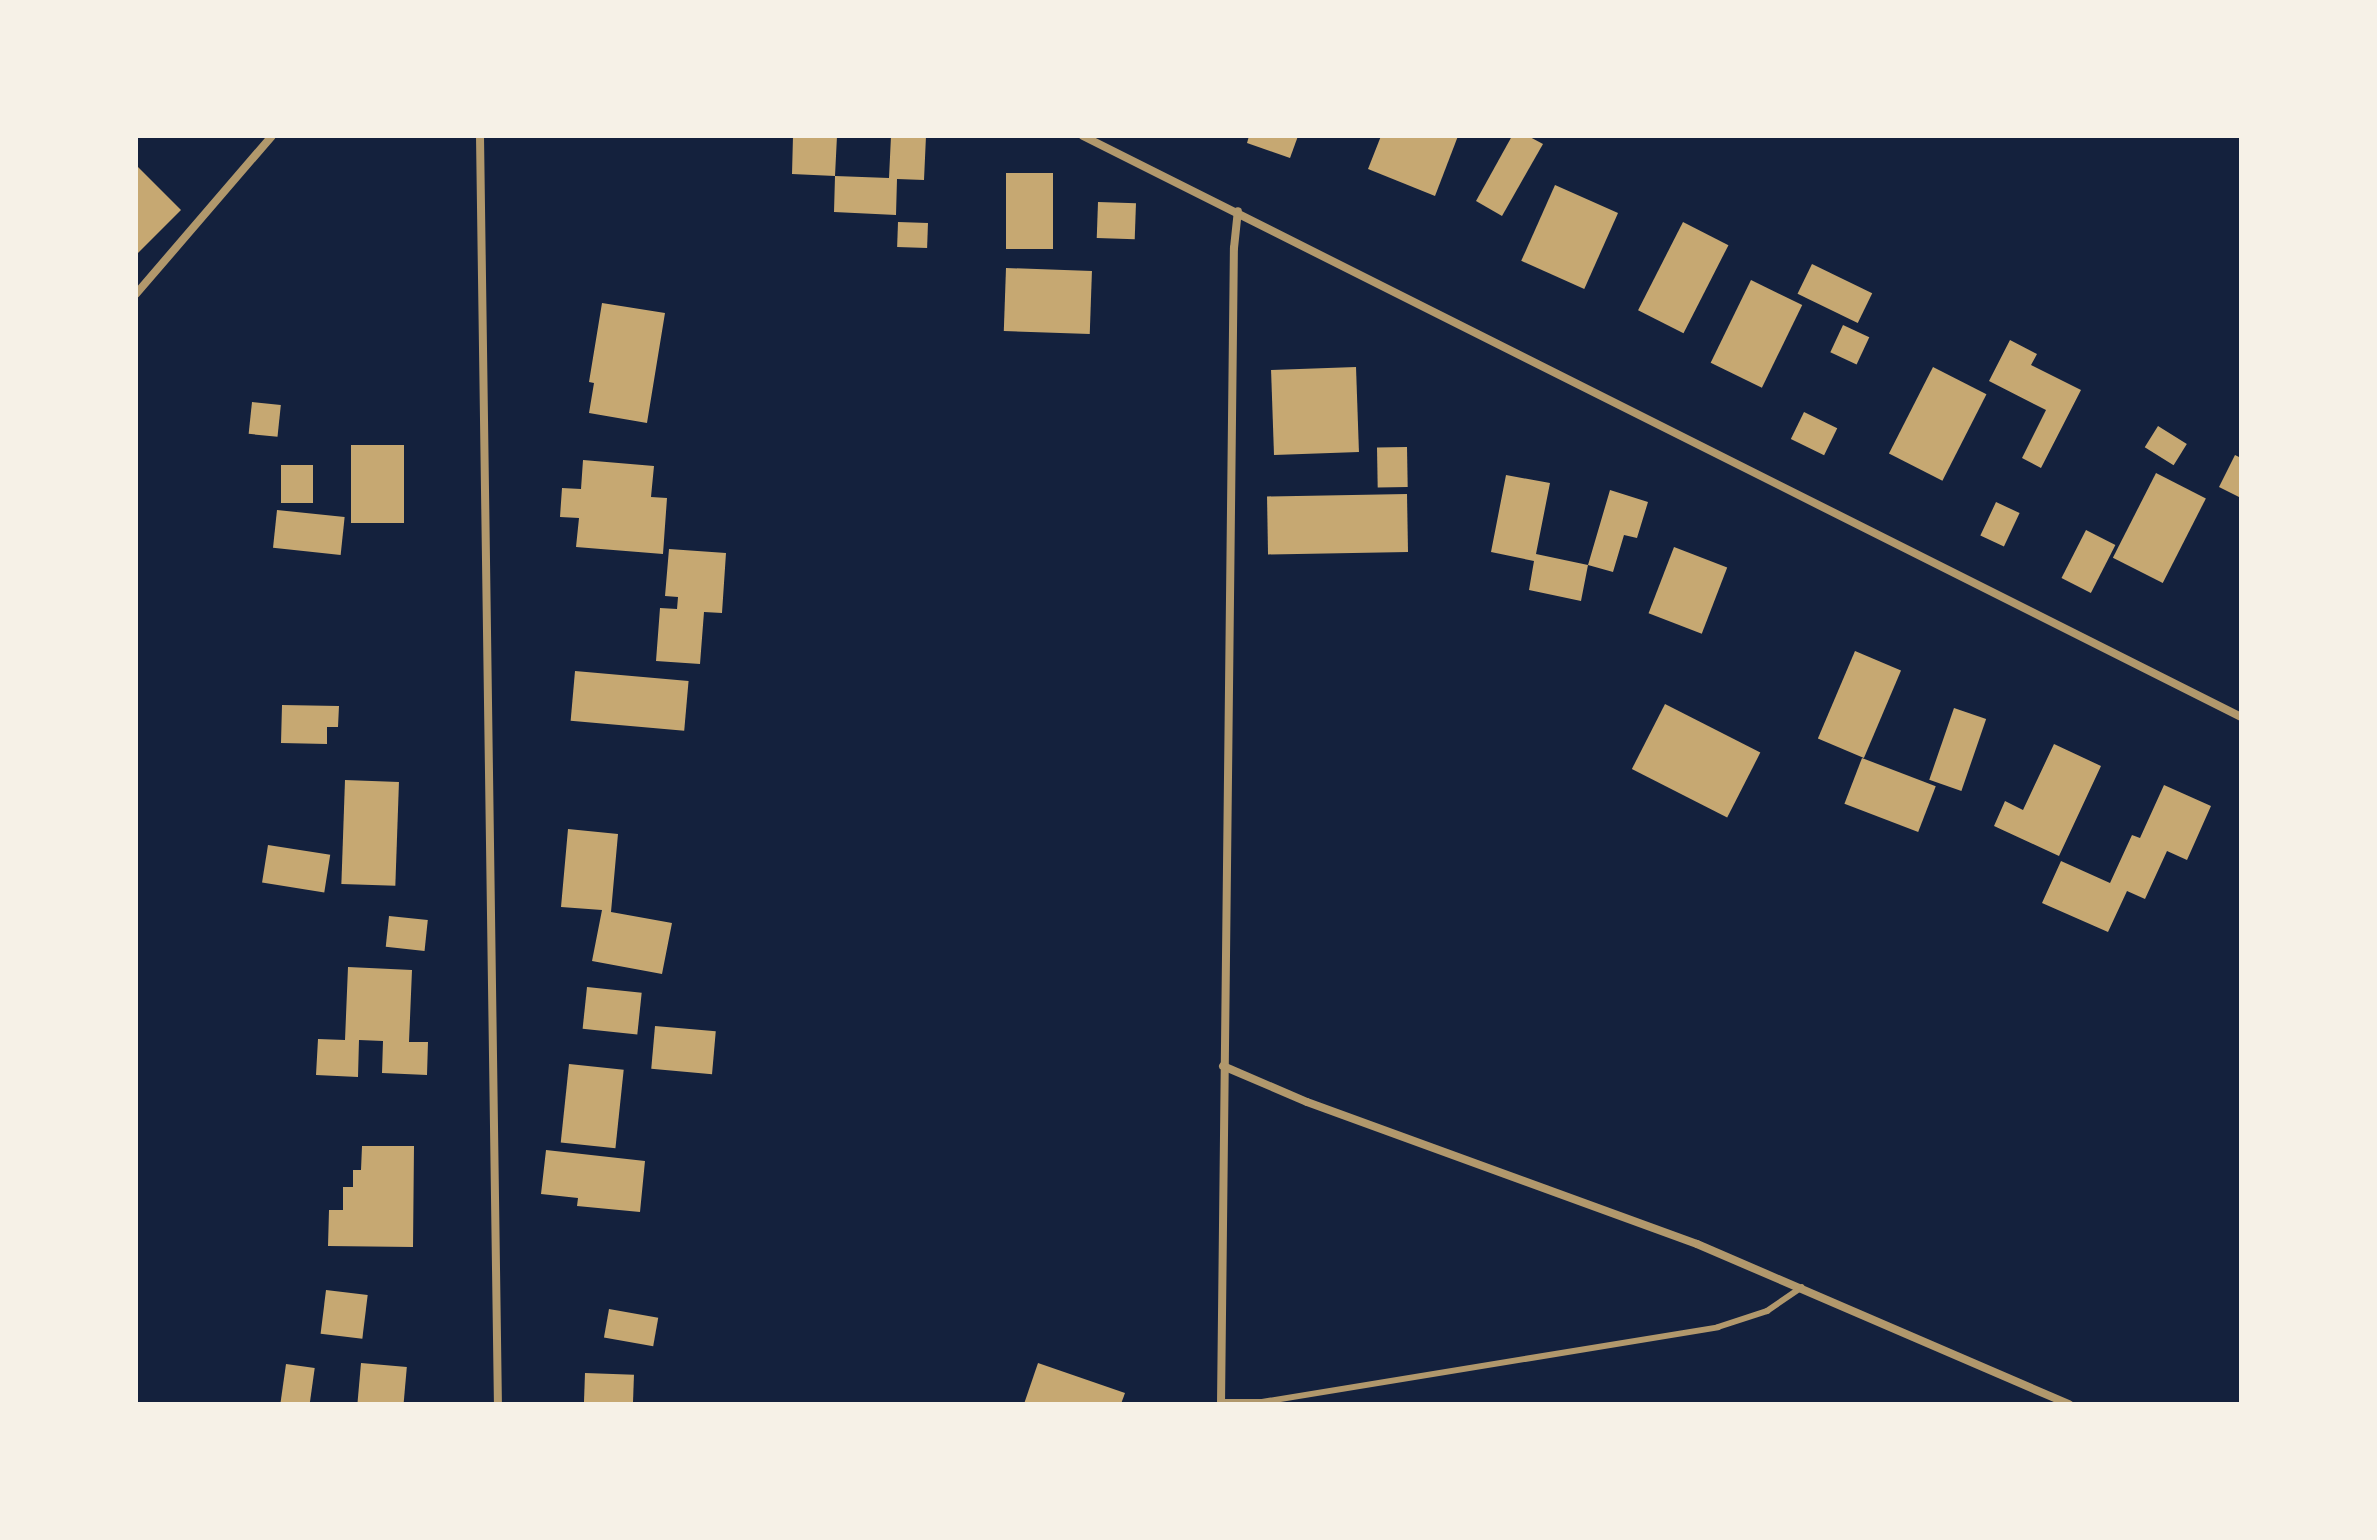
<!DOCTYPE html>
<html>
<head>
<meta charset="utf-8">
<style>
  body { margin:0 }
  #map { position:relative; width:2377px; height:1540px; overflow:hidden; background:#14213d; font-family:"Roboto Condensed",sans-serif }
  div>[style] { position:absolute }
  .building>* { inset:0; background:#c6a872; transform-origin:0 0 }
  .service>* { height:6px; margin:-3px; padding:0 3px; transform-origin:3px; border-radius:3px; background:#b1986c }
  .minor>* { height:8px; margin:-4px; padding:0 4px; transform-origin:4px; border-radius:4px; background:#b1986c }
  span { translate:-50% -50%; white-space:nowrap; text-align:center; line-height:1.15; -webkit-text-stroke:6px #f6f1e7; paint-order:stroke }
  .frame { position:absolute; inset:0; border:138px solid #f6f1e7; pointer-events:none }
</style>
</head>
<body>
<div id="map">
  <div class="building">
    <div style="clip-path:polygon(793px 136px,837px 136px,835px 176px,889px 178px,891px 136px,926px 136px,924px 180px,897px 179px,896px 215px,834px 212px,835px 176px,792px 174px)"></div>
    <div style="clip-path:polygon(1249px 136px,1298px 136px,1290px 158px,1247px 143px)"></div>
    <div style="clip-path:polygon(1381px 136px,1458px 136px,1435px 196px,1368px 169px)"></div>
    <div style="clip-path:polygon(1512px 136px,1528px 136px,1543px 144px,1502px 216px,1476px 201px)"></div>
    <div style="clip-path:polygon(136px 165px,181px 210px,136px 255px)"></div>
    <div style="left:1006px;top:173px;width:47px;height:76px"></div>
    <div style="left:1555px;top:185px;width:69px;height:83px;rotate:24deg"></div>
    <div style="left:1098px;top:202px;width:38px;height:36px;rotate:2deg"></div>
    <div style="left:898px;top:222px;width:30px;height:25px;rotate:2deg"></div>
    <div style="left:1683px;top:222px;width:51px;height:99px;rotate:27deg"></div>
    <div style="left:1812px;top:264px;width:67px;height:33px;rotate:26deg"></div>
    <div style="left:1006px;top:268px;width:86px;height:63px;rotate:2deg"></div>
    <div style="left:1751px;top:280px;width:57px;height:92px;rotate:26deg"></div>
    <div style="clip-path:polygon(602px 303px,665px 313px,647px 423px,589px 413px,594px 383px,589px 382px)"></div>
    <div style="left:1843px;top:325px;width:29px;height:30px;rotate:25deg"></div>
    <div style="clip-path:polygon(2010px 340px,2037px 354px,2031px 365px,2081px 390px,2041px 468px,2022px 458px,2046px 410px,1989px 381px)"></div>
    <div style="left:1356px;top:367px;width:85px;height:85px;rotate:88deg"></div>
    <div style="left:1933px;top:367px;width:60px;height:97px;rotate:27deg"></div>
    <div style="left:252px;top:402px;width:29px;height:32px;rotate:6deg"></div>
    <div style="left:1804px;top:412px;width:37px;height:30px;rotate:26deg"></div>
    <div style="left:2158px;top:426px;width:34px;height:25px;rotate:32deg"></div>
    <div style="left:351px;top:445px;width:53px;height:78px"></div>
    <div style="left:1407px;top:447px;width:40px;height:30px;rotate:89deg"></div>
    <div style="clip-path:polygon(2235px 455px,2241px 458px,2241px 498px,2219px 487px)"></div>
    <div style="clip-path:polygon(583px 460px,654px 466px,651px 497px,667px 498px,663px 554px,576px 547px,579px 518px,560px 517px,562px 488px,581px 489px)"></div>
    <div style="left:281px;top:465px;width:32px;height:38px"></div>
    <div style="left:2156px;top:473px;width:56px;height:95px;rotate:27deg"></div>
    <div style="clip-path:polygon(1506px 475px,1550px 483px,1536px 554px,1588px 565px,1581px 601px,1529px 590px,1534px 561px,1491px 552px)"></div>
    <div style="clip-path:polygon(1610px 490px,1648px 502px,1637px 538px,1624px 535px,1613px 572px,1588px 565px)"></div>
    <div style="left:1407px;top:494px;width:58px;height:140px;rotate:89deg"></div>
    <div style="left:1996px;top:502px;width:26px;height:37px;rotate:25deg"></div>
    <div style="left:277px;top:510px;width:68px;height:38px;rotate:6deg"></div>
    <div style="left:2086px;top:530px;width:33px;height:54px;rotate:27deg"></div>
    <div style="left:1674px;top:547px;width:57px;height:71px;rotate:21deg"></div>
    <div style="clip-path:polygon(669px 549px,726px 553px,722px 613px,704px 612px,700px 664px,656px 661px,660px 608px,677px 609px,678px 597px,665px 596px)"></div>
    <div style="left:1855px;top:651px;width:50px;height:95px;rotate:23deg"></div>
    <div style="left:575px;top:671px;width:114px;height:50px;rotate:5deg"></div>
    <div style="left:1665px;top:704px;width:107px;height:73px;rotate:27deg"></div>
    <div style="clip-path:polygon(282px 705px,339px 706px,338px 727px,327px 727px,327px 744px,281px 743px)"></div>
    <div style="left:1954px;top:708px;width:34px;height:76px;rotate:19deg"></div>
    <div style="clip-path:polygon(2054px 744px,2101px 766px,2059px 856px,1994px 826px,2005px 801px,2023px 810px)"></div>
    <div style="left:1862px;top:758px;width:79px;height:49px;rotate:21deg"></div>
    <div style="left:345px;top:780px;width:54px;height:104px;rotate:2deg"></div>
    <div style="clip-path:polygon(2164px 785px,2211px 806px,2187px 860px,2167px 851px,2145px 899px,2127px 891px,2108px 932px,2042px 903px,2061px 861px,2110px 883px,2132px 835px,2140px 838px)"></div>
    <div style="clip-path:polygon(568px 829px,618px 834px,611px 912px,672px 923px,662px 974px,592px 961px,602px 910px,561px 907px)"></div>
    <div style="left:268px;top:845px;width:63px;height:38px;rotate:9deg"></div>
    <div style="left:389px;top:916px;width:39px;height:31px;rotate:6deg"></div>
    <div style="clip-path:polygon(348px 967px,412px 970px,409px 1042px,428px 1042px,427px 1075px,382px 1073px,383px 1041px,359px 1040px,358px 1077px,316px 1075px,318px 1039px,345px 1040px)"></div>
    <div style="left:587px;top:987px;width:55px;height:42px;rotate:6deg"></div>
    <div style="left:655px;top:1026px;width:61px;height:43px;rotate:5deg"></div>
    <div style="left:569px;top:1064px;width:55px;height:79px;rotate:6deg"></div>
    <div style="clip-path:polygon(362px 1146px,414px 1146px,413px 1247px,328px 1246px,329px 1210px,343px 1210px,343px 1187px,353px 1187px,353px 1170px,361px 1170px)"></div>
    <div style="clip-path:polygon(546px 1150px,645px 1161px,640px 1212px,577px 1206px,578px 1198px,541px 1194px)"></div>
    <div style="left:326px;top:1290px;width:42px;height:44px;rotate:7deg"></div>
    <div style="left:609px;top:1309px;width:50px;height:29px;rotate:10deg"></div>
    <div style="left:361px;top:1363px;width:46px;height:41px;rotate:5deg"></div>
    <div style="clip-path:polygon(1038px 1363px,1125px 1393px,1121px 1404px,1024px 1404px)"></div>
    <div style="left:286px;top:1364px;width:29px;height:40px;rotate:8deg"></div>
    <div style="left:585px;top:1373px;width:49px;height:31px;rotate:2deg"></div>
  </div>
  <div class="service">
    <div style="left:1221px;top:1402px;width:41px"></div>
    <div style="left:1262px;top:1402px;width:462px;rotate:-9.3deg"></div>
    <div style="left:1718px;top:1327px;width:52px;rotate:-18.1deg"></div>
    <div style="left:1767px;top:1311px;width:42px;rotate:-34.4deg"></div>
  </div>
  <div class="minor">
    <div style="left:480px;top:136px;width:1268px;rotate:89.19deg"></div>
    <div style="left:1083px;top:136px;width:1296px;rotate:26.64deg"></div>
    <div style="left:136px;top:294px;width:208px;rotate:-49.3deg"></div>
    <div style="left:1223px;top:1066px;width:91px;rotate:23.2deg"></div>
    <div style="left:1307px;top:1102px;width:415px;rotate:20deg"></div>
    <div style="left:1697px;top:1244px;width:405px;rotate:23.3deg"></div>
    <div style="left:1221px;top:1404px;width:1156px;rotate:-89.36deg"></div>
    <div style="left:1234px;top:248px;width:37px;rotate:-84deg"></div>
  </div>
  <div class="frame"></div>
</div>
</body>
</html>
